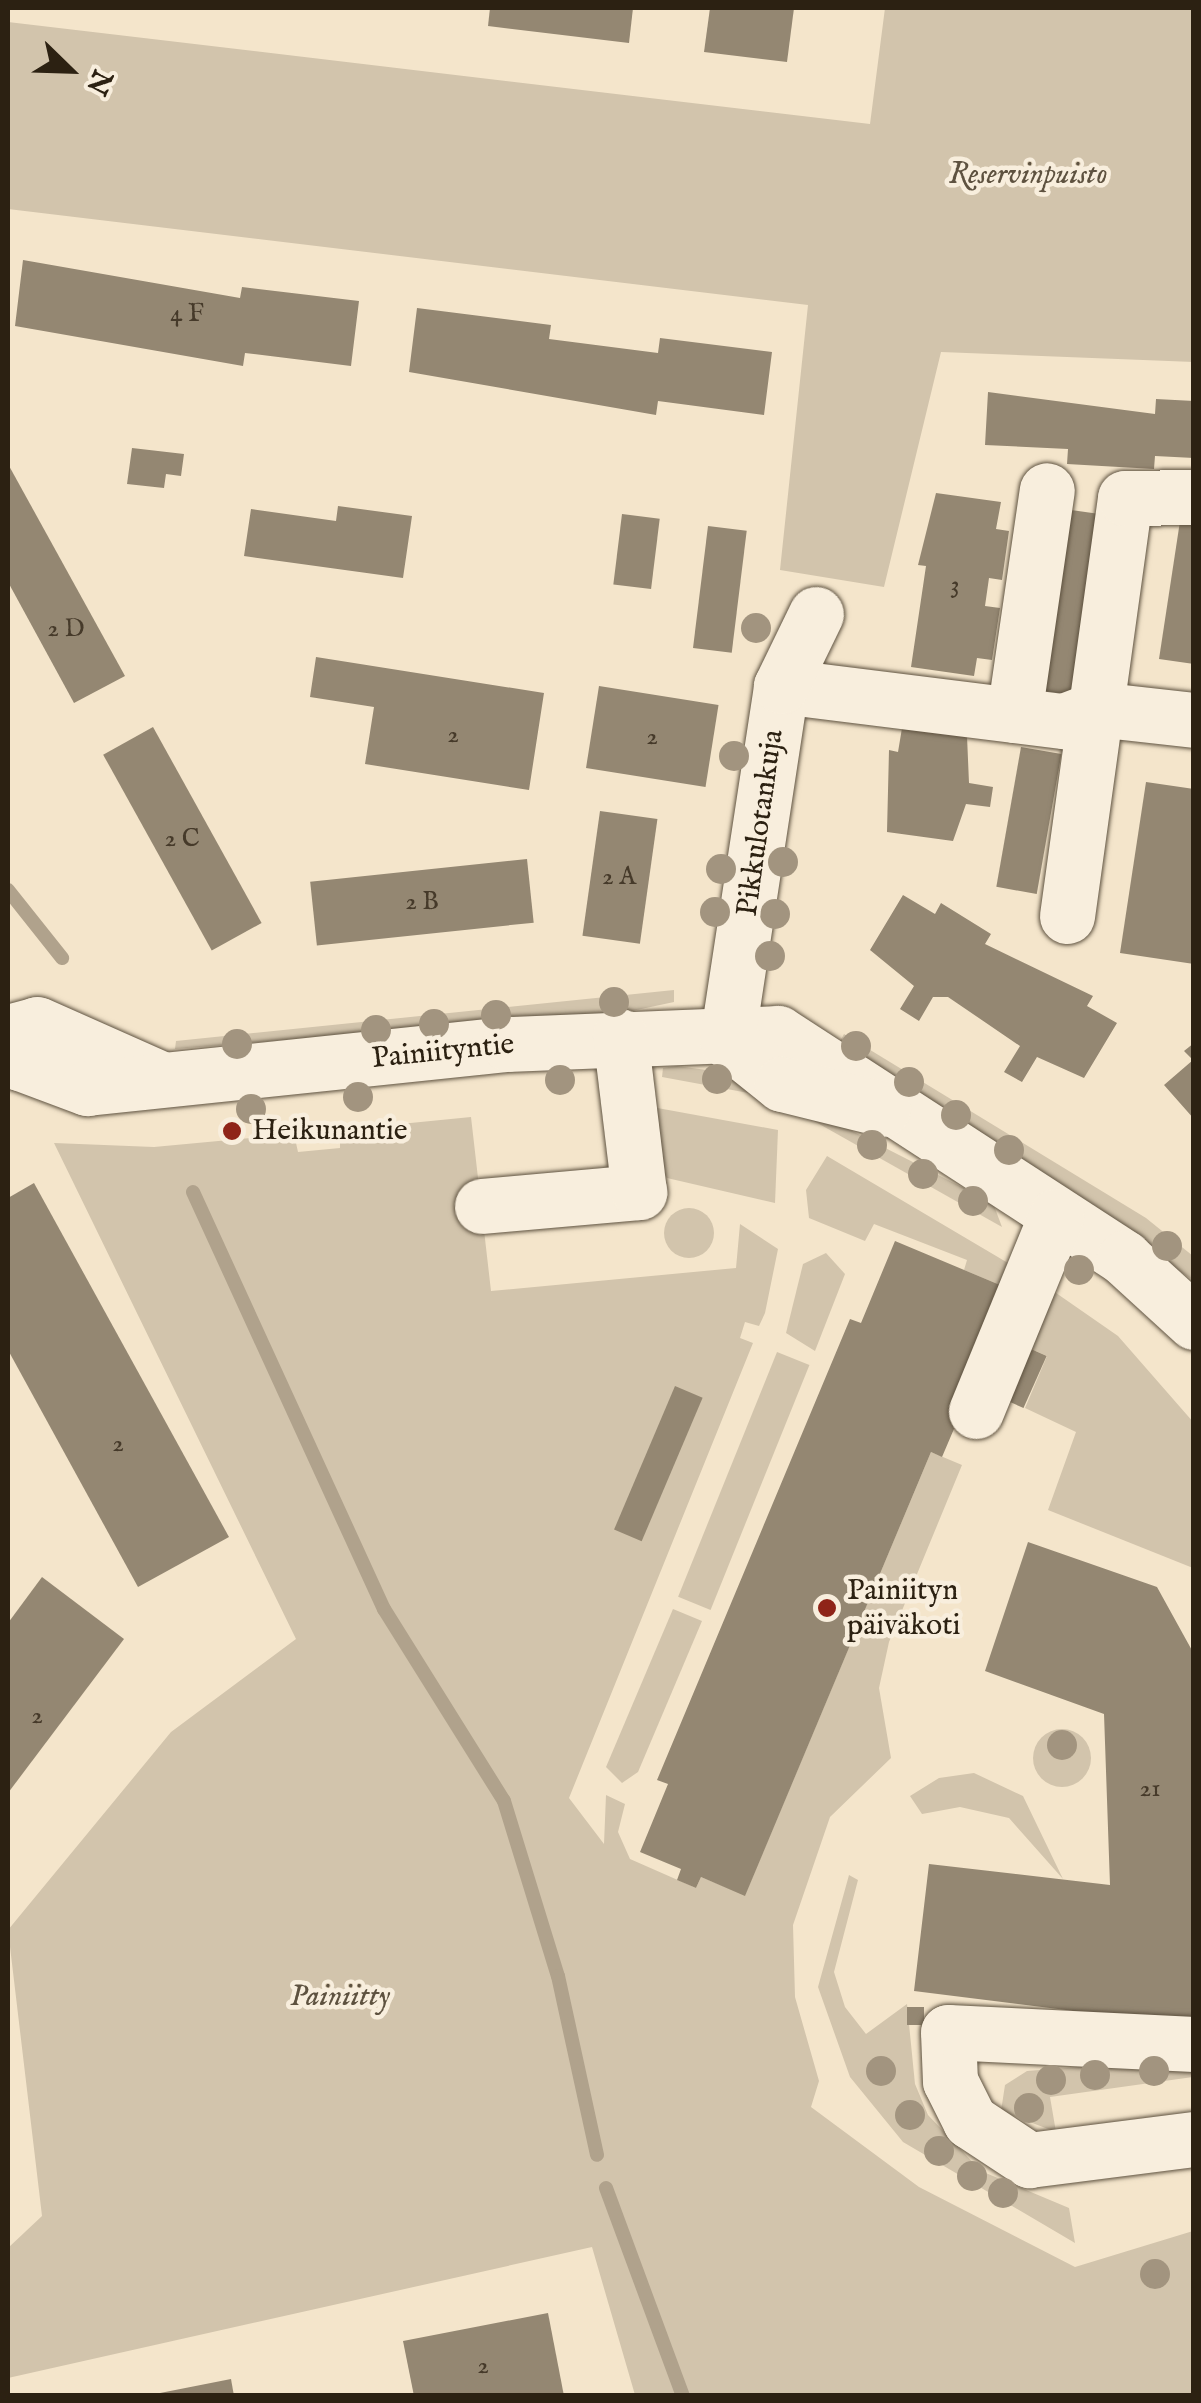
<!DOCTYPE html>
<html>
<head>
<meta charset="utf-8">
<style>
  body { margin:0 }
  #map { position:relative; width:1201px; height:2403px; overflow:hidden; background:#f4e5cb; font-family:"IM FELL English",serif }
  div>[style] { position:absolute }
  .green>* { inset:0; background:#d2c4ac; transform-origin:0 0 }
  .round { border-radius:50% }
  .stream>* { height:14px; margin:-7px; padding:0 7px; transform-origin:7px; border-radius:7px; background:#b0a28c }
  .building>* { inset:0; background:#948772; transform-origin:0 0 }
  .roads { filter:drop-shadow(0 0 2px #5e5240) drop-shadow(0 0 2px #5e5240) }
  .minor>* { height:55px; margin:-27.5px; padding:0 27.5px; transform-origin:27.5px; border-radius:27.5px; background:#f8eedd }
  .trees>* { width:30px; height:30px; margin:-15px; border-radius:50%; background:#a2947f }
  .dots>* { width:28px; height:28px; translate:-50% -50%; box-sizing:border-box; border:5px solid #f8eedd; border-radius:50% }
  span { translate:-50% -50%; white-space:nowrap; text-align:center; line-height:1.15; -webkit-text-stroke:9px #f8eedd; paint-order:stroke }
  .number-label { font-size:25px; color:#463a2a }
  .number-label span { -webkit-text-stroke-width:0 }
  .park-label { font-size:30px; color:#5e5240; font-style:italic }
  .street-label { font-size:30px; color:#2c2112 }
  .poi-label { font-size:30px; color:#2c2112 }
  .left { translate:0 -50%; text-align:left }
  .frame { position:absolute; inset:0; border:10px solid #2c2112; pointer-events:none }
  .north { position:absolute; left:20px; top:20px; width:100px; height:100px; -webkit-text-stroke:8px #f8eedd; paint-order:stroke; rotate:113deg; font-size:28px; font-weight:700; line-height:40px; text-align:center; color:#2c2112 }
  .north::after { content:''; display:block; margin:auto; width:35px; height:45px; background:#2c2112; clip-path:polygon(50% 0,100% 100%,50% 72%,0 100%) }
</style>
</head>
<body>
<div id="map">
  <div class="green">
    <div style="clip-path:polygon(885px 8px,1192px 8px,1194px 362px,941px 352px,884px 587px,780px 570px,808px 305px,8px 209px,8px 22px,870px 124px)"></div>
    <div style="clip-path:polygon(674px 990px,674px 1002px,627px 1012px,175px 1049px,176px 1041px)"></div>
    <div style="clip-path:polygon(844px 1034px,1146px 1218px,1193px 1256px,1193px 1280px,838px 1045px)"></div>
    <div style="clip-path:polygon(677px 1066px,714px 1071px,758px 1083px,754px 1094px,662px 1077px,663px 1068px)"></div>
    <div style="clip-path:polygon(652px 1107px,778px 1130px,775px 1203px,667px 1178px,656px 1166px)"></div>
    <div style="clip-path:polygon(809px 1109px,993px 1203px,1002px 1227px,805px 1116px)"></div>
    <div style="clip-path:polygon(471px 1117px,491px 1291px,736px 1268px,740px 1224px,778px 1249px,765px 1313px,759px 1326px,745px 1322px,740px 1338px,753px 1343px,569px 1798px,604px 1844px,606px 1795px,625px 1804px,618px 1832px,630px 1859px,696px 1888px,701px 1877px,745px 1895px,931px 1452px,962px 1465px,889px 1642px,879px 1688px,891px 1758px,830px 1817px,793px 1925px,795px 1997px,819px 2081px,811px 2107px,919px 2187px,1075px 2267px,1193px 2231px,1193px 2395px,635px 2395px,592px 2247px,8px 2378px,8px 2248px,42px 2216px,8px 1930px,171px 1732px,296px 1639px,54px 1143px,154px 1147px,294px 1134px,298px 1152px,340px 1148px,340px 1130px)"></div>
    <div style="clip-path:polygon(827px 1156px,1008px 1263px,1000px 1285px,964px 1270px,967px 1260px,874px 1224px,865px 1241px,809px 1218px,806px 1190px)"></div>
    <div class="round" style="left:664px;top:1208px;width:50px;height:50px"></div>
    <div style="clip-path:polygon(826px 1253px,845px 1274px,815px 1351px,786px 1333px,803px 1264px)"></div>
    <div style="clip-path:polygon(1046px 1286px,1118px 1336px,1194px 1423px,1193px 1568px,1048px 1510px,1076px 1432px,1025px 1408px,1047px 1356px,1022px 1345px)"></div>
    <div style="left:777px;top:1352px;width:35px;height:264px;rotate:22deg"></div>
    <div style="clip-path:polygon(673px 1609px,702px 1621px,638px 1772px,622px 1783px,606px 1767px)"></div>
    <div class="round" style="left:1033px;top:1729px;width:58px;height:58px"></div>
    <div style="clip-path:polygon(974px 1773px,1023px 1796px,1063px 1879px,1009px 1818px,960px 1807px,922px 1814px,910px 1796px,939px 1778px)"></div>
    <div style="clip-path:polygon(849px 1875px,858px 1880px,834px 1972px,845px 2007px,866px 2034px,907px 2004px,915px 2084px,928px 2115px,981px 2171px,1069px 2208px,1075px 2243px,903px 2142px,850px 2077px,818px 1987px)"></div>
    <div style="clip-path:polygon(1193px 2058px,1193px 2077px,1050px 2097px,1056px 2132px,1001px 2111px,1005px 2085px,1027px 2071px)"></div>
  </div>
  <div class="stream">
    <div style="left:8px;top:890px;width:87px;rotate:51.5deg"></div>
    <div style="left:193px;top:1192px;width:459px;rotate:65.4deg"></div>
    <div style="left:384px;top:1609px;width:226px;rotate:58deg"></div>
    <div style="left:504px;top:1801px;width:183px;rotate:72.9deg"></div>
    <div style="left:558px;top:1976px;width:183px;rotate:77.7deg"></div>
    <div style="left:606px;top:2188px;width:222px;rotate:69.7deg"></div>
  </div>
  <div class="building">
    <div style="clip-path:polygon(490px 8px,633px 8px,629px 43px,488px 26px)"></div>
    <div style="clip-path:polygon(710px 8px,794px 8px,787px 62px,704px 52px)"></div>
    <div style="clip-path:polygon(23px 260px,240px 298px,242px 287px,359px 301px,351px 366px,245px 353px,243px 366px,15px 326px)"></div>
    <div style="clip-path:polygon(417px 308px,551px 325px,549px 339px,658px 353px,660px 338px,772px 352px,764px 415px,658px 401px,656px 415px,409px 372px)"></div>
    <div style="clip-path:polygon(988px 392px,1155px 414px,1156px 399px,1194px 401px,1194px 458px,1155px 456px,1154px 469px,1067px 464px,1068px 449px,985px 445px)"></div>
    <div style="clip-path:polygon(132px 448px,184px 454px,181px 476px,166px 474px,164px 488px,127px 484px)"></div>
    <div style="clip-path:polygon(8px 464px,125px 676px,74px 703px,8px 582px)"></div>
    <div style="clip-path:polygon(936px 493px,1001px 502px,996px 529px,1009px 531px,1002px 580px,989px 578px,985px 606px,1000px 608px,992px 660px,977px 658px,974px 676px,911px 667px,926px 566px,918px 565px)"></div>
    <div style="clip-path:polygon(338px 506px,412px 516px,403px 578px,244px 556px,251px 509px,336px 521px)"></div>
    <div style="left:1057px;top:508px;width:41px;height:183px;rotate:8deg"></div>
    <div style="clip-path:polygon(1182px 508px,1194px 510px,1194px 664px,1159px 659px)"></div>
    <div style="left:622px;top:514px;width:38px;height:71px;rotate:7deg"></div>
    <div style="left:708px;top:526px;width:39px;height:123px;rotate:7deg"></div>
    <div style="clip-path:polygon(316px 657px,544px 693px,529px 790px,365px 764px,374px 707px,310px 697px)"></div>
    <div style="left:599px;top:686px;width:121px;height:83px;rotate:9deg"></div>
    <div style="left:153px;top:727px;width:224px;height:57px;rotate:61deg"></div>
    <div style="clip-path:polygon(902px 728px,967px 736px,969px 783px,993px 787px,990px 807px,966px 804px,953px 841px,887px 832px,889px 750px,898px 752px)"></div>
    <div style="left:1021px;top:747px;width:41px;height:142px;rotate:10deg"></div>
    <div style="clip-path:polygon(1146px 782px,1194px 789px,1194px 964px,1120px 953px)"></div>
    <div style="left:600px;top:811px;width:58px;height:126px;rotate:8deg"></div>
    <div style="left:527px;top:859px;width:64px;height:218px;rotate:84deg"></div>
    <div style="clip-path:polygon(903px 895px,935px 914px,941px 903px,991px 934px,985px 944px,1093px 996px,1087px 1006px,1117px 1023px,1084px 1078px,1037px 1057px,1022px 1082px,1004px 1072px,1020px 1046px,948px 997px,933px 997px,919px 1021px,900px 1009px,914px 986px,870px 950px)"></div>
    <div style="clip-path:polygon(1194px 1043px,1194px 1119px,1164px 1085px,1193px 1060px,1184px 1051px)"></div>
    <div style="clip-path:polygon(34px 1183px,229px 1537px,138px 1587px,8px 1350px,8px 1198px)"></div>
    <div style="clip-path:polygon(895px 1241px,1000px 1285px,977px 1375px,942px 1457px,931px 1452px,745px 1896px,701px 1877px,696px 1888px,677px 1880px,681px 1869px,640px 1852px,668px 1784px,657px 1780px,850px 1319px,861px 1323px)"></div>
    <div style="left:1022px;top:1345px;width:27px;height:57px;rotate:24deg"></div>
    <div style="left:675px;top:1386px;width:30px;height:156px;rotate:23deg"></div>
    <div style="clip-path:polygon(1028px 1542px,1157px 1587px,1194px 1654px,1194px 2026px,914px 1991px,929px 1864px,1110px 1885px,1104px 1714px,985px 1671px)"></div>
    <div style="clip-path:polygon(42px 1577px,124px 1639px,8px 1793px,8px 1623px)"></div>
    <div style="left:907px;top:2007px;width:17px;height:18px"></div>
    <div style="clip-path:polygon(548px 2313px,564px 2396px,414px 2396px,403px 2341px)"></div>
    <div style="clip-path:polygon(231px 2379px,234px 2396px,155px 2396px,155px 2394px)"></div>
  </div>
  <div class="roads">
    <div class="minor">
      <div style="left:781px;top:686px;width:285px;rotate:7.1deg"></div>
      <div style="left:1064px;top:721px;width:34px;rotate:-21deg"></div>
      <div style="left:1096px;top:709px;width:99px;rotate:6.4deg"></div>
      <div style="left:1014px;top:715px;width:227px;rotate:-81.7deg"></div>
      <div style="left:1067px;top:916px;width:422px;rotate:-82.1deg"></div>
      <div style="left:1125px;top:498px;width:69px;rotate:-0.8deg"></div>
      <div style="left:8px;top:1032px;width:30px;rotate:-15deg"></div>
      <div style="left:37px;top:1024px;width:133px;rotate:23.9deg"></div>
      <div style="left:8px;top:1036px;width:30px;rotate:66deg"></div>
      <div style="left:20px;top:1063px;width:72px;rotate:20.5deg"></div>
      <div style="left:87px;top:1088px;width:424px;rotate:-6deg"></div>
      <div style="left:509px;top:1044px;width:269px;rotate:-2.3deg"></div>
      <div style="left:778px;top:1033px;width:413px;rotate:33deg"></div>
      <div style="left:1124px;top:1258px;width:95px;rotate:42.4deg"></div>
      <div style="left:727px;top:1040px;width:358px;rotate:-81.3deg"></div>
      <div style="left:781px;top:686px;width:80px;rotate:-64.1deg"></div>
      <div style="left:727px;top:1040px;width:70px;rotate:38.7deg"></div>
      <div style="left:782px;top:1084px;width:104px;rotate:13.9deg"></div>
      <div style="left:482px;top:1206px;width:158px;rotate:-5.1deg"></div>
      <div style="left:639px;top:1192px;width:157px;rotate:-96.9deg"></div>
      <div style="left:976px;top:1411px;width:211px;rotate:-67.7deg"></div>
      <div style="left:1194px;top:2044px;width:246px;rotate:-177.2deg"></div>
      <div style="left:948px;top:2032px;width:49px;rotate:87.7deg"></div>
      <div style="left:950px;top:2081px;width:45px;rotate:63.4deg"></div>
      <div style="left:970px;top:2121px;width:71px;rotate:33.5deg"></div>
      <div style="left:1029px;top:2160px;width:166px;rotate:-7.3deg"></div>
    </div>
  </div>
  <div class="trees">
    <div style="left:756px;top:628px"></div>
    <div style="left:734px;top:756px"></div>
    <div style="left:783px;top:862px"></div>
    <div style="left:721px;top:869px"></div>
    <div style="left:715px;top:912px"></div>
    <div style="left:775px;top:914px"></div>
    <div style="left:770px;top:956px"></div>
    <div style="left:614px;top:1002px"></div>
    <div style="left:496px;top:1015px"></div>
    <div style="left:434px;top:1024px"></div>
    <div style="left:376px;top:1030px"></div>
    <div style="left:237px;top:1044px"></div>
    <div style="left:856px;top:1046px"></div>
    <div style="left:717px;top:1079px"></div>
    <div style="left:560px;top:1080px"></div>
    <div style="left:909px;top:1082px"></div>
    <div style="left:358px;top:1097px"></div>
    <div style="left:251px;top:1109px"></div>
    <div style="left:956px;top:1115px"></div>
    <div style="left:872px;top:1145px"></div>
    <div style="left:1009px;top:1150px"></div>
    <div style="left:923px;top:1174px"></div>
    <div style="left:973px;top:1201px"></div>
    <div style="left:1167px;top:1246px"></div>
    <div style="left:1079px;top:1270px"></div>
    <div style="left:1062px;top:1745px"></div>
    <div style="left:881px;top:2071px"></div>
    <div style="left:1154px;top:2071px"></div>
    <div style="left:1095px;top:2075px"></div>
    <div style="left:1051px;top:2080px"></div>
    <div style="left:1029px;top:2108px"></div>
    <div style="left:910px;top:2115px"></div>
    <div style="left:939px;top:2151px"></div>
    <div style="left:972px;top:2176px"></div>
    <div style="left:1003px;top:2193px"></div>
    <div style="left:1155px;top:2274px"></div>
  </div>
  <div class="dots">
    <div style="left:232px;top:1131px;background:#8f2418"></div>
    <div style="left:827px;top:1608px;background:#8f2418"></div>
  </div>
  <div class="number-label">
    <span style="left:187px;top:314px">4 F</span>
    <span style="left:955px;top:585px">3</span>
    <span style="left:66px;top:629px">2 D</span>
    <span style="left:453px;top:735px">2</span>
    <span style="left:652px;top:737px">2</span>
    <span style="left:182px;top:839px">2 C</span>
    <span style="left:619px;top:877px">2 A</span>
    <span style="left:422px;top:902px">2 B</span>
    <span style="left:118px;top:1444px">2</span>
    <span style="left:37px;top:1716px">2</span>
    <span style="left:1150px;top:1789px">21</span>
    <span style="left:483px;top:2366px">2</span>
  </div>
  <div class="park-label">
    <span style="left:1028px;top:175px">Reservinpuisto</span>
    <span style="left:340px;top:1997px">Painiitty</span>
  </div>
  <div class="street-label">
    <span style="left:761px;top:823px;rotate:-82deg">Pikkulotankuja</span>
    <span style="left:443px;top:1052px;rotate:-6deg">Painiityntie</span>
  </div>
  <div class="poi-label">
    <span class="left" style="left:252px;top:1131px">Heikunantie</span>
    <span class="left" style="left:847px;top:1608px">Painiityn<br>päiväkoti</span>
  </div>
  <div class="frame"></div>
  <div class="north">N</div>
</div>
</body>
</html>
